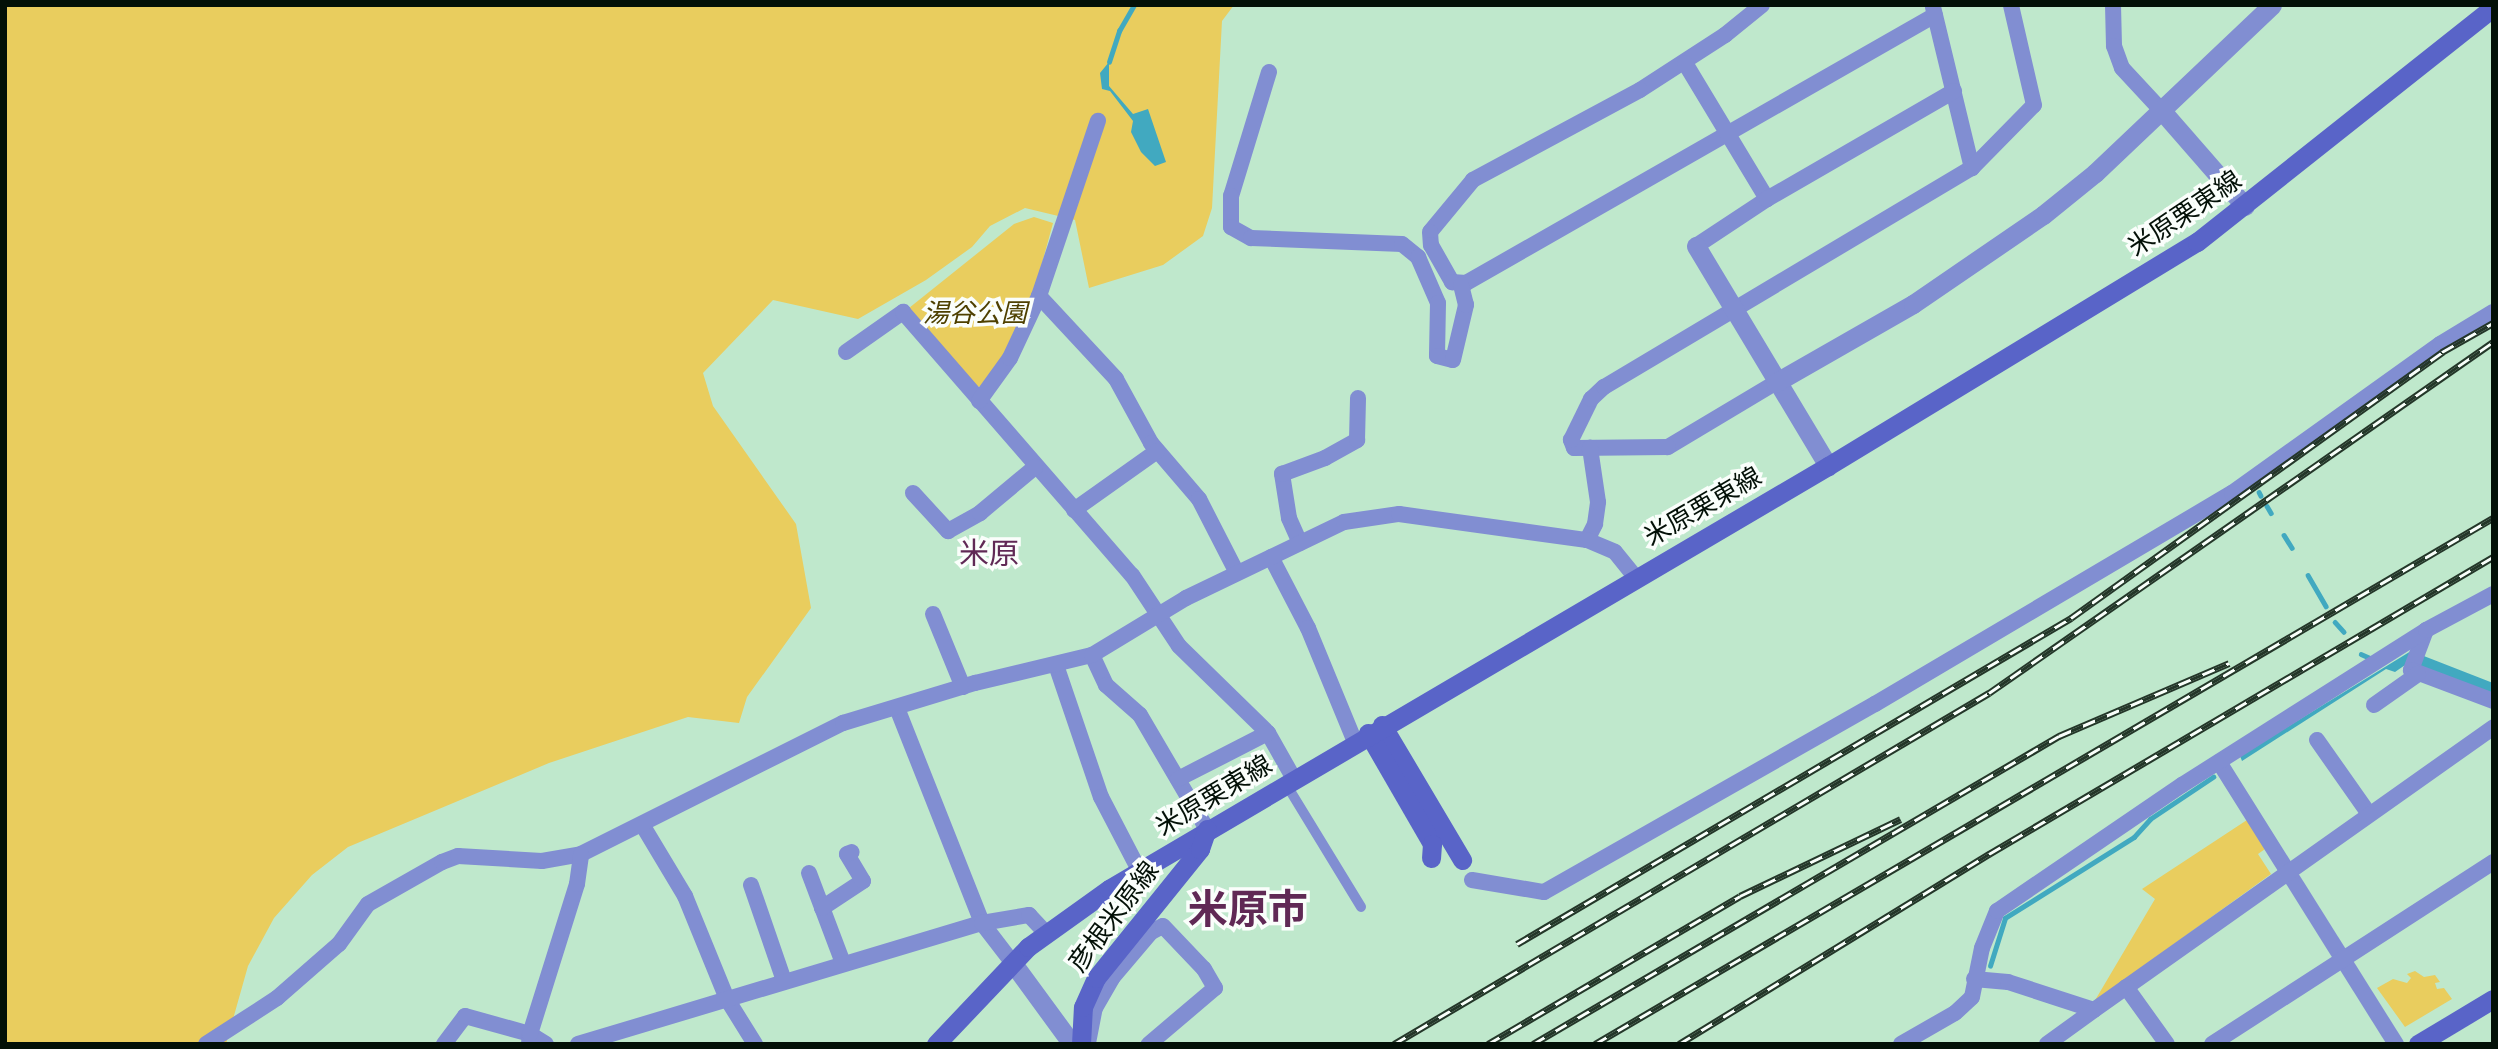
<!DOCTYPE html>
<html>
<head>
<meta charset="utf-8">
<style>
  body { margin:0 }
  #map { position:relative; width:2498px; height:1049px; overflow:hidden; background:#bfe8cc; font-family:"Zilla Slab","Noto Sans JP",serif }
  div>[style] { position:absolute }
  .green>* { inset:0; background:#e9cd5e }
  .water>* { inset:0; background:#41a9c0 }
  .stream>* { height:4.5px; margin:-2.25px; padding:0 2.25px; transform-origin:2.25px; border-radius:2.25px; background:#41a9c0 }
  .pedestrian>* { height:10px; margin:-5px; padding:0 5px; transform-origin:5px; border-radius:5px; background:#818ed2 }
  .minor>* { height:16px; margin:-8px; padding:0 8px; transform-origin:8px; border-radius:8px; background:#818ed2 }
  .tertiary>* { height:19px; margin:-9.5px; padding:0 9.5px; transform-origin:9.5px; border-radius:9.5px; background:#818ed2 }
  .secondary>* { height:19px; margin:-9.5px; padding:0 9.5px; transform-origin:9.5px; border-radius:9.5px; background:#5964c8 }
  .rail>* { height:7px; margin-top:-3.5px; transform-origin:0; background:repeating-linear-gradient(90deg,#fafefb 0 13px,#243629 0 26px); box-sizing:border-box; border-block:2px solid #243629 }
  span { translate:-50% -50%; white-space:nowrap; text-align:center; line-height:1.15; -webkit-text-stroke:7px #fafefb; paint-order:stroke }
  .street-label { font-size:26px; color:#031007 }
  .park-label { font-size:26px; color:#4e4000; font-style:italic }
  .quarter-label { font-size:30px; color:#602955 }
  .town-label { font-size:40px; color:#602955; font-weight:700 }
  .frame { position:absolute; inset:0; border:7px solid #031007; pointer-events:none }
</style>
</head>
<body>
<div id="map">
  <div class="green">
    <div style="clip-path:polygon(5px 5px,1234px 5px,1222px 21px,1212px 208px,1203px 236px,1163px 265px,1089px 288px,1075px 220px,1025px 208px,990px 226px,972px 247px,926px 280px,858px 319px,773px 300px,703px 373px,713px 406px,796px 524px,811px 608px,747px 697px,739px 723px,688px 717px,549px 763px,348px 847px,312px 875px,274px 918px,248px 966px,226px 1044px,5px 1044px)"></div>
    <div style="clip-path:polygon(1034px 217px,1053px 223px,1035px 289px,1002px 362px,983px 386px,977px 387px,909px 308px,1014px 224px)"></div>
    <div style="clip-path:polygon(2247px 820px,2265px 849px,2258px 854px,2271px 874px,2094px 1002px,2155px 899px,2142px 889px)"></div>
    <div style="clip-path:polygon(2415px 971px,2424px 977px,2435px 975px,2440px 982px,2435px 983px,2437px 989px,2444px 988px,2452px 999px,2405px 1027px,2377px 988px,2393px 979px,2407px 983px,2411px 978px,2407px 974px)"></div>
  </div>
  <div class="water">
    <div style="clip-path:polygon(1109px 62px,1109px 86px,1133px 114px,1148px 109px,1166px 162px,1155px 166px,1141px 152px,1131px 132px,1133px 121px,1110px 91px,1102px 89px,1100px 73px)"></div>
    <div style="clip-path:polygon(2411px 651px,2493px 683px,2493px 697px,2408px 663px,2395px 672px,2386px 669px,2242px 761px,2240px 756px)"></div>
  </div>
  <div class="stream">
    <div style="left:1109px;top:62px;width:33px;rotate:-72deg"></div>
    <div style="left:1119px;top:31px;width:30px;rotate:-60deg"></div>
    <div style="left:2259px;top:492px;width:4px;rotate:63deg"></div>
    <div style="left:2267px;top:506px;width:8px;rotate:60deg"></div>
    <div style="left:2284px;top:535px;width:15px;rotate:58deg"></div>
    <div style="left:2308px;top:575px;width:36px;rotate:60deg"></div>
    <div style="left:2335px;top:622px;width:13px;rotate:48deg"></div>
    <div style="left:2361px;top:654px;width:10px;rotate:24deg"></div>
    <div style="left:1990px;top:966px;width:50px;rotate:-72.6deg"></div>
    <div style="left:2005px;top:918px;width:152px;rotate:-32.1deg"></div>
    <div style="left:2134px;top:837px;width:24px;rotate:-48deg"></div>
    <div style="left:2150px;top:819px;width:76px;rotate:-33.7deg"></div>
  </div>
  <div class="pedestrian">
    <div style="left:1286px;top:784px;width:144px;rotate:58.6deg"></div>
  </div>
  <div class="minor">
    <div style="left:1762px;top:5px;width:48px;rotate:141deg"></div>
    <div style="left:1725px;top:35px;width:101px;rotate:147.1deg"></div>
    <div style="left:1640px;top:90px;width:190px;rotate:151.7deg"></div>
    <div style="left:1473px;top:180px;width:67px;rotate:129.6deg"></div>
    <div style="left:1430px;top:232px;width:13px;rotate:86deg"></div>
    <div style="left:1431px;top:245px;width:43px;rotate:60.4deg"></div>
    <div style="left:1452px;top:282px;width:14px;rotate:4deg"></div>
    <div style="left:1466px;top:283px;width:540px;rotate:-29.74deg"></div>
    <div style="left:2113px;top:5px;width:41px;rotate:88.6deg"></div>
    <div style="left:2114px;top:46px;width:23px;rotate:70deg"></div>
    <div style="left:2122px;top:68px;width:59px;rotate:47.1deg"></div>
    <div style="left:1933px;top:7px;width:166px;rotate:76.4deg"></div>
    <div style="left:1685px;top:63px;width:159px;rotate:58.9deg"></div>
    <div style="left:1269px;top:72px;width:130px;rotate:107deg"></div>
    <div style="left:1231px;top:196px;width:31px;rotate:90deg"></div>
    <div style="left:1231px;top:227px;width:23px;rotate:29deg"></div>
    <div style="left:1251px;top:238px;width:151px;rotate:2.3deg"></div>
    <div style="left:1402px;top:244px;width:21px;rotate:39deg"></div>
    <div style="left:1418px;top:257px;width:50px;rotate:66.5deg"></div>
    <div style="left:1438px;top:303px;width:53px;rotate:91.1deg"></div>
    <div style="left:1437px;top:356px;width:16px;rotate:14deg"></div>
    <div style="left:1453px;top:360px;width:57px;rotate:-76.7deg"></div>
    <div style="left:1466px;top:305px;width:21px;rotate:-104deg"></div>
    <div style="left:1696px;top:246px;width:85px;rotate:-33.5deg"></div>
    <div style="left:1767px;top:199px;width:216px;rotate:-30deg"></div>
    <div style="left:1039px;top:296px;width:185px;rotate:-71.4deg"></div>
    <div style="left:846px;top:352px;width:70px;rotate:-35.1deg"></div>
    <div style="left:903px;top:312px;width:349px;rotate:49deg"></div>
    <div style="left:1132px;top:575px;width:85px;rotate:56.5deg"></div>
    <div style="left:1179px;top:646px;width:124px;rotate:44.3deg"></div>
    <div style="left:1268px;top:733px;width:53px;rotate:60.5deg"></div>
    <div style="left:1775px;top:383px;width:125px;rotate:149.1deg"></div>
    <div style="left:1668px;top:447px;width:94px;rotate:179.4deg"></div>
    <div style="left:1574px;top:448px;width:9px;rotate:-111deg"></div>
    <div style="left:1571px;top:440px;width:46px;rotate:-64deg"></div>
    <div style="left:1591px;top:399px;width:18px;rotate:-43deg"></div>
    <div style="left:1604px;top:387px;width:428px;rotate:-30.8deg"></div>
    <div style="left:1972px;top:168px;width:88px;rotate:-45.5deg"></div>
    <div style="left:2034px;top:105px;width:103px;rotate:-103deg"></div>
    <div style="left:979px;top:401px;width:53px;rotate:-54.2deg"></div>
    <div style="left:1010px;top:358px;width:68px;rotate:-64.9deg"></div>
    <div style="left:1039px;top:296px;width:113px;rotate:47.1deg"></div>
    <div style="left:1116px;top:379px;width:73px;rotate:61.3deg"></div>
    <div style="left:1151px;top:443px;width:74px;rotate:49.4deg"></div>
    <div style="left:1199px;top:499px;width:83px;rotate:62.8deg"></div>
    <div style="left:913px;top:493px;width:52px;rotate:47.4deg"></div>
    <div style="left:948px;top:531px;width:37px;rotate:-29deg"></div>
    <div style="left:980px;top:513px;width:72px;rotate:-39.9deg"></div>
    <div style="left:1074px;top:510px;width:102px;rotate:-35.4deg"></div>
    <div style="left:1587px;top:540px;width:18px;rotate:-63deg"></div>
    <div style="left:1595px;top:524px;width:22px;rotate:-82deg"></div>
    <div style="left:1598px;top:502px;width:55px;rotate:-98.4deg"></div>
    <div style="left:1300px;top:543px;width:27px;rotate:-114deg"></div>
    <div style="left:1289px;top:518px;width:45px;rotate:-99deg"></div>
    <div style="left:1282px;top:474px;width:46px;rotate:-20.4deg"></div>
    <div style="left:1325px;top:458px;width:37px;rotate:-29deg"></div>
    <div style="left:1357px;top:440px;width:42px;rotate:-88.6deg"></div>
    <div style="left:1271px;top:557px;width:80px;rotate:62.5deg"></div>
    <div style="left:1308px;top:628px;width:123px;rotate:67.6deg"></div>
    <div style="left:933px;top:614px;width:79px;rotate:67.7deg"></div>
    <div style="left:2426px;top:630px;width:43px;rotate:110.6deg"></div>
    <div style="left:2411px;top:670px;width:88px;rotate:20.7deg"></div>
    <div style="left:1092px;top:655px;width:33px;rotate:65deg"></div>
    <div style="left:1106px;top:685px;width:45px;rotate:41.4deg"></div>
    <div style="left:1140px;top:715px;width:132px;rotate:59.6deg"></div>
    <div style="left:1056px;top:665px;width:139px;rotate:71.2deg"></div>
    <div style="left:1101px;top:797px;width:85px;rotate:62.5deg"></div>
    <div style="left:2374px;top:705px;width:54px;rotate:-35.2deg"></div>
    <div style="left:897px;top:708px;width:231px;rotate:68.4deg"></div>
    <div style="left:982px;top:923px;width:49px;rotate:52.4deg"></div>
    <div style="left:2317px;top:740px;width:90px;rotate:54.9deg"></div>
    <div style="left:2219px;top:762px;width:333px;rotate:57.9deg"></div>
    <div style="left:1178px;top:779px;width:101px;rotate:-27.1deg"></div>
    <div style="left:643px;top:826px;width:82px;rotate:59deg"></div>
    <div style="left:685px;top:896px;width:111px;rotate:67.8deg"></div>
    <div style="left:727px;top:999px;width:53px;rotate:58.1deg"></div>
    <div style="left:809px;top:873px;width:96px;rotate:69.3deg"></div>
    <div style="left:1472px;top:880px;width:73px;rotate:9.5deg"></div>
    <div style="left:1544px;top:892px;width:381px;rotate:-29.6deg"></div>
    <div style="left:1875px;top:704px;width:415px;rotate:-30.6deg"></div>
    <div style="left:2232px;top:493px;width:256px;rotate:-35.6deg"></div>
    <div style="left:2440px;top:344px;width:62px;rotate:-31.1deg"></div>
    <div style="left:751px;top:885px;width:102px;rotate:71deg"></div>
    <div style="left:822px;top:908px;width:49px;rotate:-33.4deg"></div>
    <div style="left:863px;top:881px;width:31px;rotate:-121deg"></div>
    <div style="left:847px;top:854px;width:5px;rotate:-22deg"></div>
    <div style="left:1974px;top:979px;width:34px;rotate:5deg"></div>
    <div style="left:2008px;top:982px;width:90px;rotate:18deg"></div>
    <div style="left:2094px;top:1010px;width:489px;rotate:-35.3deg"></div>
    <div style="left:2126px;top:987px;width:70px;rotate:54.3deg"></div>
    <div style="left:1088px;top:1043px;width:36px;rotate:-79deg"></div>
    <div style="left:1095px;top:1008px;width:34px;rotate:-60deg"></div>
    <div style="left:1112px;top:978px;width:60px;rotate:-49.7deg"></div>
    <div style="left:1151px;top:932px;width:13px;rotate:-27deg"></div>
    <div style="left:1163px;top:926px;width:59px;rotate:46.4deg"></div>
    <div style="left:1204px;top:969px;width:22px;rotate:60deg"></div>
    <div style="left:1215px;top:988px;width:87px;rotate:139.7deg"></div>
    <div style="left:206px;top:1044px;width:85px;rotate:-32.9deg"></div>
    <div style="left:277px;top:998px;width:82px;rotate:-41.1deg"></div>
    <div style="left:339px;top:944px;width:49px;rotate:-54.1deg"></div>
    <div style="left:368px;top:904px;width:85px;rotate:-29.6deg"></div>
    <div style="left:442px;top:862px;width:17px;rotate:-21deg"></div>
    <div style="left:458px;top:856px;width:84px;rotate:3.4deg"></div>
    <div style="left:542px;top:861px;width:40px;rotate:-10deg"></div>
    <div style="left:581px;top:854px;width:293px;rotate:-26.6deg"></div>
    <div style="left:843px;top:723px;width:138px;rotate:-16.9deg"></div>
    <div style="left:975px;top:683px;width:120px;rotate:-13.5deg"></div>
    <div style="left:1092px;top:655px;width:110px;rotate:-31.2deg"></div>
    <div style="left:1186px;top:598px;width:175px;rotate:-25.7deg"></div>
    <div style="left:1344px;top:522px;width:56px;rotate:-8.3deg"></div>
    <div style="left:1399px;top:514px;width:190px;rotate:7.9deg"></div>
    <div style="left:1587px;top:540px;width:30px;rotate:23deg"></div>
    <div style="left:1615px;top:552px;width:32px;rotate:51deg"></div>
    <div style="left:444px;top:1044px;width:35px;rotate:-53deg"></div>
    <div style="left:465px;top:1016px;width:67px;rotate:15.5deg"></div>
    <div style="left:530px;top:1034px;width:10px;rotate:96deg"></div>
    <div style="left:546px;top:1044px;width:19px;rotate:-148deg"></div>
    <div style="left:530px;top:1034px;width:157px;rotate:-72.6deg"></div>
    <div style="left:577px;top:884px;width:30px;rotate:-82deg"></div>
    <div style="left:578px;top:1044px;width:422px;rotate:-16.7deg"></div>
    <div style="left:982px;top:923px;width:48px;rotate:-9.7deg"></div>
    <div style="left:1029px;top:915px;width:25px;rotate:47deg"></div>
    <div style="left:1901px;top:1044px;width:62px;rotate:-29.9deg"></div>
    <div style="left:1955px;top:1013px;width:23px;rotate:-43deg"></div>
    <div style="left:1972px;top:997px;width:50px;rotate:-78.5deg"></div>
    <div style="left:1982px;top:948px;width:40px;rotate:-68deg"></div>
    <div style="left:1997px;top:911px;width:224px;rotate:-34.3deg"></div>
    <div style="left:2182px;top:785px;width:289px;rotate:-32.4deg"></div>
    <div style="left:2426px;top:630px;width:76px;rotate:-28.2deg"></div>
    <div style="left:2047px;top:1044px;width:58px;rotate:-35.9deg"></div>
    <div style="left:2212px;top:1044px;width:335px;rotate:-32.9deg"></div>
  </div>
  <div class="tertiary">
    <div style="left:2162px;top:111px;width:126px;rotate:48.9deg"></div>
    <div style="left:1696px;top:246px;width:257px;rotate:59deg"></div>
    <div style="left:1775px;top:383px;width:159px;rotate:-29.8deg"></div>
    <div style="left:1913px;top:304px;width:158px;rotate:-34.4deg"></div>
    <div style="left:2043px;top:215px;width:67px;rotate:-38.9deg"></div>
    <div style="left:2095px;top:173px;width:244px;rotate:-43.5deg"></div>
    <div style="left:1012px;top:962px;width:102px;rotate:53.8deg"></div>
  </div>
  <div class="secondary">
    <div style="left:1382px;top:725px;width:157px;rotate:59.3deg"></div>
    <div style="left:1368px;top:733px;width:128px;rotate:60deg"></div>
    <div style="left:1432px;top:844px;width:14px;rotate:94deg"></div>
    <div style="left:936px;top:1044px;width:134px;rotate:-46.5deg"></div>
    <div style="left:1028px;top:947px;width:100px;rotate:-35.6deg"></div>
    <div style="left:1109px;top:889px;width:834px;rotate:-30.47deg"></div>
    <div style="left:1828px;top:466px;width:432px;rotate:-31.3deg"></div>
    <div style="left:2197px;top:242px;width:378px;rotate:-38.4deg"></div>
    <div style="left:1081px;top:1044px;width:37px;rotate:-87deg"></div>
    <div style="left:1083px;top:1007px;width:32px;rotate:-66deg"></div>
    <div style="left:1096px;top:978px;width:166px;rotate:-51.1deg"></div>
    <div style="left:1200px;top:849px;width:21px;rotate:-71deg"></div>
    <div style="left:2418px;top:1044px;width:87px;rotate:-31deg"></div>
  </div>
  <div class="rail">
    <div style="left:1517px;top:944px;width:643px;rotate:-30.47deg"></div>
    <div style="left:2071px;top:618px;width:457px;rotate:-35.6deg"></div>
    <div style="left:2442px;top:352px;width:59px;rotate:-29.6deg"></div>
    <div style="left:1394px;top:1044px;width:691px;rotate:-30.54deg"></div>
    <div style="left:1989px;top:693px;width:614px;rotate:-34.85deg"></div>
    <div style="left:1488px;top:1044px;width:292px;rotate:-30.4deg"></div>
    <div style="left:1740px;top:896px;width:178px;rotate:-25.6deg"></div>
    <div style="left:1533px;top:1044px;width:610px;rotate:-30.35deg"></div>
    <div style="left:2059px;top:736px;width:185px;rotate:-23.2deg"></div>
    <div style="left:1595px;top:1044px;width:1041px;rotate:-30.36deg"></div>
    <div style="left:1679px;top:1044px;width:364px;rotate:-31.5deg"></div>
    <div style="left:1989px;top:854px;width:585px;rotate:-30.51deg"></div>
  </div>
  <div class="street-label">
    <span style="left:2185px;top:214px;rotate:-34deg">米原栗東線</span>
    <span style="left:1703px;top:507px;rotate:-30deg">米原栗東線</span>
    <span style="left:1214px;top:796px;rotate:-31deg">米原栗東線</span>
    <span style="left:1114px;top:917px;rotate:-53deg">彦根米原線</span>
  </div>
  <div class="park-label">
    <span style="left:975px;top:314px">湯谷公園</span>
  </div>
  <div class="quarter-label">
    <span style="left:989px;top:554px">米原</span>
  </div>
  <div class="town-label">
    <span style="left:1248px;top:909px">米原市</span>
  </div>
  <div class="frame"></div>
</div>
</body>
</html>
